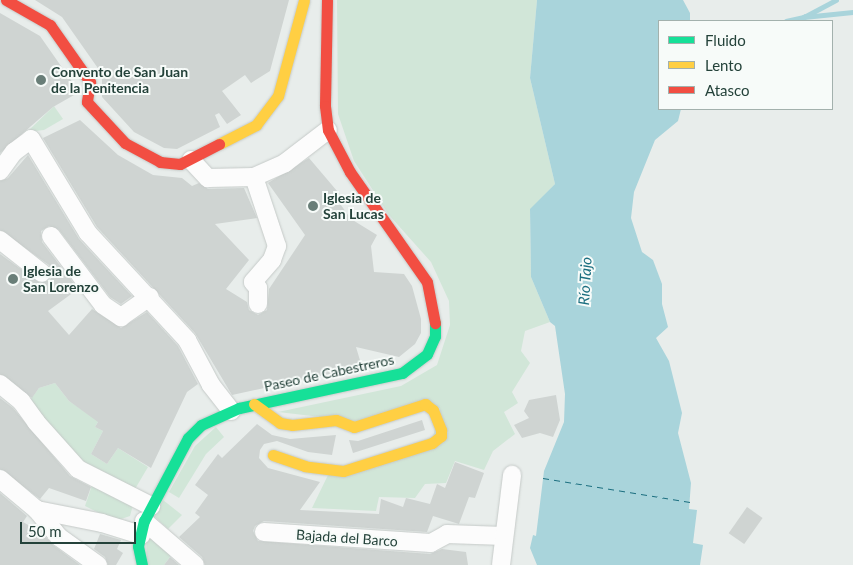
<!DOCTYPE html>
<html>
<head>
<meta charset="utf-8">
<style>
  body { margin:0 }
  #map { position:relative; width:853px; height:565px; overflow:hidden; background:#e8edeb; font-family:Lato,sans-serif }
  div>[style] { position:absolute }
  .green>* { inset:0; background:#d1e6d8 }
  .water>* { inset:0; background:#a9d4db }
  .stream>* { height:4.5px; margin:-2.25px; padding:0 2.25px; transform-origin:2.25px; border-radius:2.25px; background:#a9d4db }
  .ferry>* { height:1px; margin-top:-0.5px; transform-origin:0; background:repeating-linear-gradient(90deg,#1c6f80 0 6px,transparent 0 11px) }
  .building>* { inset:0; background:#cfd4d2; transform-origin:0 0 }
  .roads { filter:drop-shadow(0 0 1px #c5cac8) drop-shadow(0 0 1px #c5cac8) }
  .street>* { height:18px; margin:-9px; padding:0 9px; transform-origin:9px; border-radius:9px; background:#fcfcfc }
  .fast>* { height:11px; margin:-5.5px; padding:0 5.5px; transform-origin:5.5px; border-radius:5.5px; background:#16e098 }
  .slow>* { height:11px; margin:-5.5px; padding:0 5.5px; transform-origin:5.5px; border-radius:5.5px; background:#ffcf43 }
  .jam>* { height:11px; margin:-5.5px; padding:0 5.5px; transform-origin:5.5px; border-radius:5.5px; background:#f24e42 }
  .dots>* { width:14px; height:14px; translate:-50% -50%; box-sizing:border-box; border:2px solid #f7fbf9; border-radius:50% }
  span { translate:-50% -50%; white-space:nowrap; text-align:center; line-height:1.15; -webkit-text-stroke:4px #f7fbf9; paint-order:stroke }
  .poi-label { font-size:14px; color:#24423a; font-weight:700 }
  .left { translate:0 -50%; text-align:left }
  .street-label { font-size:14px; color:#24423a }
  .water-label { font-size:15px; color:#1c6f80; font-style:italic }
  .legend { position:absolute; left:658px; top:20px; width:175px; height:90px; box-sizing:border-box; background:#f7fbf9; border:1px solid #a3b1ad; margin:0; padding:6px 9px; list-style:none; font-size:15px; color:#24423a }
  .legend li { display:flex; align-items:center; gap:10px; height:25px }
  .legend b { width:25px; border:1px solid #a3b1ad }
  .scale { position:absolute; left:20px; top:522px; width:116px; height:22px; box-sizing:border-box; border:2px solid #24423a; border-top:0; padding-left:6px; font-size:15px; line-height:18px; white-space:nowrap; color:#24423a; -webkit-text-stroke:4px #f7fbf9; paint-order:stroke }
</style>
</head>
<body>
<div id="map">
  <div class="green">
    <div style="clip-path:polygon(337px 0,537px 0,530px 78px,555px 184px,530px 210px,531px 277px,550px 322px,525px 331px,521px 351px,530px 363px,512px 392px,518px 403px,504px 412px,515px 434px,493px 451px,484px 470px,455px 461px,446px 483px,425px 484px,415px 498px,379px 497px,376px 511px,312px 508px,328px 475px,430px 449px,440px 408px,364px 422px,278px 412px,401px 386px,437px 365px,450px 325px,449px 301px,431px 262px,389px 215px,354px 161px,338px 114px)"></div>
    <div style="clip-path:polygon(54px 106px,63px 119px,44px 130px,27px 132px)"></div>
    <div style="clip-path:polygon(55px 383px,69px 401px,91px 416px,102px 415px,95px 427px,103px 431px,91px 454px,107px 464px,118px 448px,148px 467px,135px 489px,81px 463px,28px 403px,39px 388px)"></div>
    <div style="clip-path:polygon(216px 427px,224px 437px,206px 454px,179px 498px,169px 492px,195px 446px)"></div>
    <div style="clip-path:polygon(92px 485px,133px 505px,130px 516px,115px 521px,85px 506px)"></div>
    <div style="clip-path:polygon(163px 500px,182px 515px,168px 529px,154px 516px)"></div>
    <div style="clip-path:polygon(146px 534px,172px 554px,164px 565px,147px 565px)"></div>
  </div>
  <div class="water">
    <div style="clip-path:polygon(537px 0,683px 0,690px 13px,690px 21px,659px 21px,659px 109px,681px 109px,678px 121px,655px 140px,634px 192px,631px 218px,642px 252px,653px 260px,662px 284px,662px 304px,668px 327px,656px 338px,669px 361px,682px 413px,678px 433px,691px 483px,689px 509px,697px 510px,693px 543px,703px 545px,700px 565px,537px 565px,530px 548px,533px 535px,536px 536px,544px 471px,564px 422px,565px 394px,555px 326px,550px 322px,531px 277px,530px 209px,555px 184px,530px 78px)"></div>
  </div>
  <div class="stream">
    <div style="left:786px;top:21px;width:18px;rotate:-13deg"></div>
    <div style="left:804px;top:17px;width:36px;rotate:-28deg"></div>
    <div style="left:800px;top:21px;width:6px;rotate:-45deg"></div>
    <div style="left:804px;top:17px;width:49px;rotate:-5.8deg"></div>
  </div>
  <div class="ferry">
    <div style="left:543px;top:478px;width:149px;rotate:9.3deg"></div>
  </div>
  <div class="building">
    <div style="clip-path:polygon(35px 0,289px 0,270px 71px,251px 83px,245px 75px,222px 91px,241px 115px,227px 124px,219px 113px,215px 115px,220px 127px,177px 149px,164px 148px,134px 132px,102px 97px,102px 74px,62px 17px)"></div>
    <div style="clip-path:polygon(0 13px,40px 36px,75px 86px,74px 95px,53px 107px,0 153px)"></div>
    <div style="clip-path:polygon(80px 120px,118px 155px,153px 175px,182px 178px,192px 186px,199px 183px,208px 189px,244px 188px,257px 218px,215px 224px,249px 260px,226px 289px,247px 302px,249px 310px,258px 315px,267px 310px,269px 289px,305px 235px,268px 183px,309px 158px,343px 198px,338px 201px,351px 219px,377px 235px,371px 246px,374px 272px,404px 274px,412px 286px,421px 319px,421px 333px,415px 344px,399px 357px,356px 347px,362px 367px,232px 395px,195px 333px,97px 227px,43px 138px)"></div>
    <div style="clip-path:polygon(28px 155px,79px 239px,132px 296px,121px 304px,110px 297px,59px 230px,49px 226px,41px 231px,42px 242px,78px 289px,48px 311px,69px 335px,92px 309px,121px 328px,147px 312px,178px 346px,198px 384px,187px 392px,151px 468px,118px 448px,107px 464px,91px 454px,103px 431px,95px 427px,98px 422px,69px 401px,55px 383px,39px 388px,32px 398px,0 374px,0 254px,40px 283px,50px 280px,53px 274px,49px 265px,0 230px,0 181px,8px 178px)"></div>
    <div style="clip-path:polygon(556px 395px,560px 420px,553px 437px,540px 433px,522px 438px,514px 425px,529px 418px,524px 411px,529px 400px)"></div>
    <div style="clip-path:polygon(0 398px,13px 408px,70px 476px,91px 487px,86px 501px,49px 488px,40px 499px,0 469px)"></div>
    <div style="clip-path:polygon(422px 420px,425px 430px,353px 453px,349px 440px,358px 441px)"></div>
    <div style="clip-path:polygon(257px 424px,272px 435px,290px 439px,336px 435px,332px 455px,308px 452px,277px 441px,264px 444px,260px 450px,259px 458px,268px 468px,320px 482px,300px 510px,379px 514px,381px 499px,403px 507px,406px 498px,430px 504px,437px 484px,445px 488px,455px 462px,484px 473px,475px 498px,469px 497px,459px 524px,433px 516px,427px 532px,264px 521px,255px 526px,253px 531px,258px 541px,430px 554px,442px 549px,466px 552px,468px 565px,205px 565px,202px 557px,179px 537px,200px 517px,195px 513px,208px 495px,195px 485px,218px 454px,222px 458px)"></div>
    <div style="clip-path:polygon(0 493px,27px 516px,23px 522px,42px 533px,53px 545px,80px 565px,0 565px)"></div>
    <div style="left:747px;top:507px;width:19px;height:32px;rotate:35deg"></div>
    <div style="clip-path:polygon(100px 534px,121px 540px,117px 549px,123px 553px,116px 565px,108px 565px,105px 557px,94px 549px)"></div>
    <div style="clip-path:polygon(170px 557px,179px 565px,164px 565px)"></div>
  </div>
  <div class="roads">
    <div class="street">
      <div style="left:191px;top:160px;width:25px;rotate:47deg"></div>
      <div style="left:208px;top:178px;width:46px;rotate:-1.2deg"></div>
      <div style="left:254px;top:177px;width:34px;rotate:-24deg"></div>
      <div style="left:285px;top:163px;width:54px;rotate:-37.5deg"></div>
      <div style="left:0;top:171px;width:24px;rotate:-54deg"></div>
      <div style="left:14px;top:152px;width:21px;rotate:-37deg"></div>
      <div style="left:31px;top:139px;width:110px;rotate:58.8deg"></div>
      <div style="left:88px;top:233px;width:146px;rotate:47.2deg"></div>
      <div style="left:187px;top:340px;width:51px;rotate:61.9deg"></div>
      <div style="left:211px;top:385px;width:33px;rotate:52deg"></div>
      <div style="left:254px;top:177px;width:73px;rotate:71.6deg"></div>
      <div style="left:277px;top:246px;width:15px;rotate:110deg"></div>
      <div style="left:272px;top:260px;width:29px;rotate:131deg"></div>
      <div style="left:253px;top:282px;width:8px;rotate:50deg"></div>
      <div style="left:258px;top:288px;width:16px;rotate:90deg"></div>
      <div style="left:51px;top:236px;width:86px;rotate:53deg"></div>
      <div style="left:103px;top:305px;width:22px;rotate:34deg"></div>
      <div style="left:121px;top:317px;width:35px;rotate:-35deg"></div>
      <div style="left:0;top:240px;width:53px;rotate:38.2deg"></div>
      <div style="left:0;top:384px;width:27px;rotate:39deg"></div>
      <div style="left:21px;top:401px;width:26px;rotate:54deg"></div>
      <div style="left:36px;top:422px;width:63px;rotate:48.2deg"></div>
      <div style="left:78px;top:469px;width:82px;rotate:26.9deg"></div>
      <div style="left:0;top:479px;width:48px;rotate:40deg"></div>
      <div style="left:37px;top:510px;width:66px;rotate:11.3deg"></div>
      <div style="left:102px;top:523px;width:41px;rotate:17.1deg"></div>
      <div style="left:37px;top:510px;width:35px;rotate:51deg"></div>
      <div style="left:59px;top:537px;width:48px;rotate:35.7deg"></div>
      <div style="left:144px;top:521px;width:67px;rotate:40.8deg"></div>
      <div style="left:264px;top:532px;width:167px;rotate:3.8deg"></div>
      <div style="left:431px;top:543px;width:18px;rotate:-29deg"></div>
      <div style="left:447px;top:534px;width:57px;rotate:2deg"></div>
      <div style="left:501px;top:565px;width:91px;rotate:-83deg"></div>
    </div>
    <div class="fast">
      <div style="left:142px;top:565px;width:19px;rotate:-102deg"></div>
      <div style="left:138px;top:546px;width:26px;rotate:-77deg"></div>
      <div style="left:144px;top:521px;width:94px;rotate:-62.1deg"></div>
      <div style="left:188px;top:438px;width:18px;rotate:-45deg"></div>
      <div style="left:201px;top:425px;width:42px;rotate:-24.1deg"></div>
      <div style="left:239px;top:408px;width:167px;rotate:-12.1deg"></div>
      <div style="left:402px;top:373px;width:31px;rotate:-37deg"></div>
      <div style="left:427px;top:354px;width:20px;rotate:-66deg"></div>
      <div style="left:435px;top:336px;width:13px;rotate:-90deg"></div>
    </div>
    <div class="slow">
      <div style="left:219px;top:144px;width:42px;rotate:-27.2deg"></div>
      <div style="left:256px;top:125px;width:36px;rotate:-53deg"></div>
      <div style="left:278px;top:96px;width:99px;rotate:-74.8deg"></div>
      <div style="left:254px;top:404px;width:32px;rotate:36deg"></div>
      <div style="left:280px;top:423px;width:12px;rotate:9deg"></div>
      <div style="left:292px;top:425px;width:44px;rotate:-6.5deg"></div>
      <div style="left:336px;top:420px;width:19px;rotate:21deg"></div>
      <div style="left:354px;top:427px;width:75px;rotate:-17.9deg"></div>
      <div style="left:425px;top:404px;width:10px;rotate:37deg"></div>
      <div style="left:433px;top:410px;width:22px;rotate:68deg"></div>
      <div style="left:441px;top:430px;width:6px;rotate:90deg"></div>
      <div style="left:441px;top:436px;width:11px;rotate:142deg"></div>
      <div style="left:432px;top:443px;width:93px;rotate:162.5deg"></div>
      <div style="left:343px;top:471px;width:38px;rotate:-173deg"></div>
      <div style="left:305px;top:466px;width:34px;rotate:-161deg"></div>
    </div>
    <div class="jam">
      <div style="left:6px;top:0;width:51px;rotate:29.6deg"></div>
      <div style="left:50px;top:25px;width:70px;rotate:54.9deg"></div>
      <div style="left:90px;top:82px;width:20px;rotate:99deg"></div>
      <div style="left:87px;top:102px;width:56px;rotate:47.2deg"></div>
      <div style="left:125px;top:143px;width:40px;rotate:28deg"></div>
      <div style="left:160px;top:162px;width:20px;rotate:6deg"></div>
      <div style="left:180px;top:164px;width:44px;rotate:-27.1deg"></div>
      <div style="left:327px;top:0;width:106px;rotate:91.1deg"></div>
      <div style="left:325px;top:106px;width:24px;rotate:83deg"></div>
      <div style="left:328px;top:130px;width:47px;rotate:62.4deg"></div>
      <div style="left:350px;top:172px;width:134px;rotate:55deg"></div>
      <div style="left:427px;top:282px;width:42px;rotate:79deg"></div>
    </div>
  </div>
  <div class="dots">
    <div style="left:41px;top:80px;background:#697e78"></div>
    <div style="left:313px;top:206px;background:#697e78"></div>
    <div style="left:13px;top:279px;background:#697e78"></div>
  </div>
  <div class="poi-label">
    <span class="left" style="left:51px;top:80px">Convento de San Juan<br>de la Penitencia</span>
    <span class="left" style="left:323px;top:206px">Iglesia de<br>San Lucas</span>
    <span class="left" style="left:23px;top:279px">Iglesia de<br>San Lorenzo</span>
  </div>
  <div class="street-label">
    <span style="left:329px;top:373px;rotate:-12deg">Paseo de Cabestreros</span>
    <span style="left:347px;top:538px;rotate:4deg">Bajada del Barco</span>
  </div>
  <div class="water-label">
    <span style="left:585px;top:281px;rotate:-87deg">Río Tajo</span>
  </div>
  <ul class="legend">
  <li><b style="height:6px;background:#16e098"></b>Fluido</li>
  <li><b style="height:6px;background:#ffcf43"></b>Lento</li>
  <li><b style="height:6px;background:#f24e42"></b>Atasco</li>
  </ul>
  <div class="scale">50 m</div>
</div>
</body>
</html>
